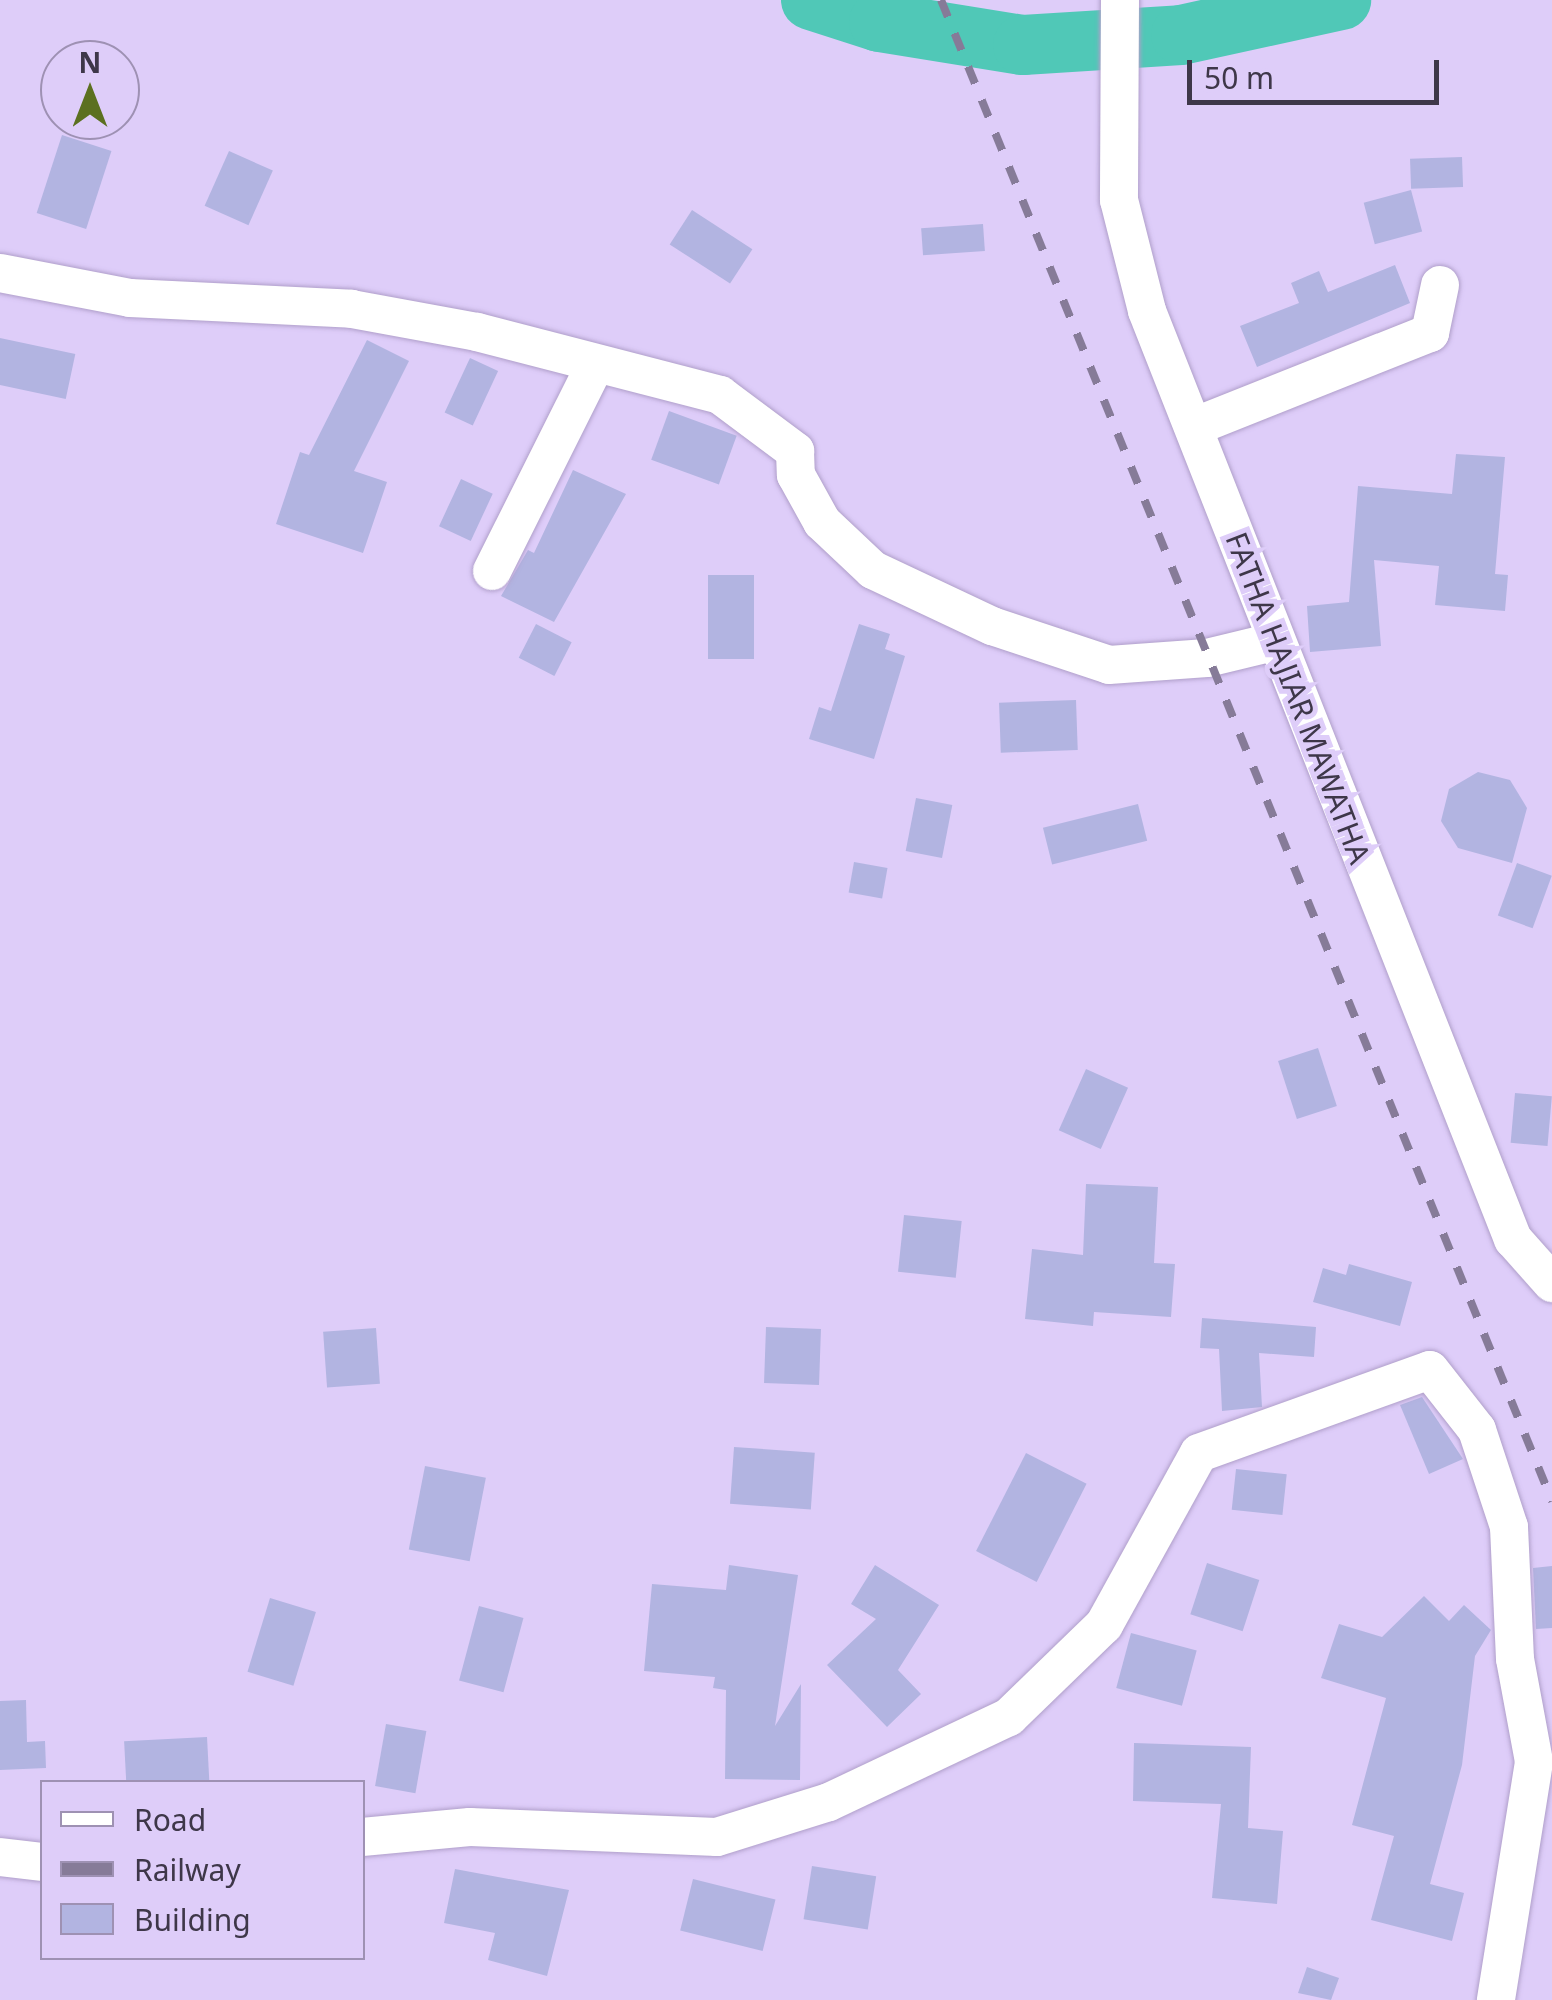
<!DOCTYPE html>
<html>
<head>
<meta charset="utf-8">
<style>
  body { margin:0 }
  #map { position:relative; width:1552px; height:2000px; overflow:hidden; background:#decdf9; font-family:"Noto Sans",sans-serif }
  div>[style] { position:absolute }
  .river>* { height:60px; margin:-30px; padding:0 30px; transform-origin:30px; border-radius:30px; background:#50c8b7 }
  .building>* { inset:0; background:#b2b4e1; transform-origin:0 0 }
  .roads { filter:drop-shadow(0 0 2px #b09fca) drop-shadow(0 0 2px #b09fca) }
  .minor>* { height:38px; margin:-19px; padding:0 19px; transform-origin:19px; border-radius:19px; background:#fff }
  .rail>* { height:8px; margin-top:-4px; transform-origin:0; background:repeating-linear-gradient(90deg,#867b98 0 18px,transparent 0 36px) }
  span { translate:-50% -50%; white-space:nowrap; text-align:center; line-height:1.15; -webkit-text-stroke:10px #decdf9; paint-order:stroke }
  .street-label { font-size:30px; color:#3e3749 }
  .legend { position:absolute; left:40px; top:1780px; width:325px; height:180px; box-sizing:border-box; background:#decdf9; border:2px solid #9e91b3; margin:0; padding:12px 18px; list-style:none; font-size:30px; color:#3e3749 }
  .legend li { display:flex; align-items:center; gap:20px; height:50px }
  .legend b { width:50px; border:2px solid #9e91b3 }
  .north { position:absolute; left:40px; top:40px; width:100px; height:100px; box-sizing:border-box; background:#decdf9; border:2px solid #9e91b3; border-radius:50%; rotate:0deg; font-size:28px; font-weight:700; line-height:40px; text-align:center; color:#3e3749 }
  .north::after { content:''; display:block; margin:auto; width:35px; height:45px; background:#5c7020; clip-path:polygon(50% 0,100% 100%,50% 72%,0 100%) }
  .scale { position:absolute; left:1187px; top:60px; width:252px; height:45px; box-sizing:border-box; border:5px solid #3e3749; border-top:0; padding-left:12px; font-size:30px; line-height:35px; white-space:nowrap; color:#3e3749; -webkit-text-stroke:8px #decdf9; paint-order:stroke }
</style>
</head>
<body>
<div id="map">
  <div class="river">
    <div style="left:811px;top:0;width:71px;rotate:17.9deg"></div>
    <div style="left:879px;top:22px;width:146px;rotate:9.1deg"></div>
    <div style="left:1023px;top:45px;width:158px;rotate:-3.6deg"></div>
    <div style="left:1181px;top:35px;width:164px;rotate:-12.3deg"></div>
  </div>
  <div class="building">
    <div style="left:62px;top:135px;width:52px;height:82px;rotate:18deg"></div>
    <div style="left:229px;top:151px;width:48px;height:60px;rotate:24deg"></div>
    <div style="left:1462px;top:157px;width:30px;height:52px;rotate:88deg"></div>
    <div style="left:1411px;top:190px;width:43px;height:49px;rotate:75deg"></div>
    <div style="left:692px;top:210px;width:72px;height:41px;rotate:33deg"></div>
    <div style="left:983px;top:224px;width:27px;height:62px;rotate:86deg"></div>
    <div style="clip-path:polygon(1395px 265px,1410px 303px,1257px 367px,1240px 326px,1299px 303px,1291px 283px,1319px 271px,1328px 292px)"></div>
    <div style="left:0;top:338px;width:77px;height:46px;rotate:12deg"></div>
    <div style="clip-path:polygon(367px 340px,409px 361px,354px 471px,387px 482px,363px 553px,276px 524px,300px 452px,309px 455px)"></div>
    <div style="left:470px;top:358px;width:31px;height:60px;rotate:25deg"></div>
    <div style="left:669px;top:411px;width:72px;height:52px;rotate:20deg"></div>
    <div style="clip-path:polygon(1456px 454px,1505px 457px,1495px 574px,1508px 575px,1505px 611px,1435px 605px,1439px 566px,1374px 560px,1381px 646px,1310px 652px,1307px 606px,1349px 602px,1358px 486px,1452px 494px)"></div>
    <div style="clip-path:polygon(573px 470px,626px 494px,554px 622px,501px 596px,528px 550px,534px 553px)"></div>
    <div style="left:461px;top:479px;width:35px;height:52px;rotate:25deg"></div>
    <div style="left:708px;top:575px;width:46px;height:84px"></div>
    <div style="left:536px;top:624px;width:40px;height:38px;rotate:27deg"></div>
    <div style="clip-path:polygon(859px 624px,890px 634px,885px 649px,905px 656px,874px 759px,809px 739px,819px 707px,831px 711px)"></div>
    <div style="left:1076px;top:700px;width:50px;height:77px;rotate:88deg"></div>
    <div style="clip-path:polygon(1478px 772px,1510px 780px,1527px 808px,1512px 863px,1458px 848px,1441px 821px,1449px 789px)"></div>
    <div style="left:916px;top:798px;width:37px;height:54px;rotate:11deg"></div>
    <div style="left:1138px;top:804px;width:38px;height:98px;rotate:76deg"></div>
    <div style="left:854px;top:862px;width:34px;height:31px;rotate:10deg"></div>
    <div style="left:1517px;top:863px;width:37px;height:56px;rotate:20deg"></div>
    <div style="left:1318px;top:1048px;width:61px;height:42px;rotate:72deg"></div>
    <div style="left:1086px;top:1069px;width:46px;height:67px;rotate:24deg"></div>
    <div style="left:1515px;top:1093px;width:37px;height:50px;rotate:5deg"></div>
    <div style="clip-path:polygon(1086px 1184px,1158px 1187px,1154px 1263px,1175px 1264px,1171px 1317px,1094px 1312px,1093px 1326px,1025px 1319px,1032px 1249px,1083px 1255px)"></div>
    <div style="left:904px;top:1215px;width:58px;height:57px;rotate:6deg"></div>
    <div style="clip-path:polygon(1349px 1264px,1412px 1282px,1400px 1326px,1313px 1302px,1323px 1268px,1346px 1275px)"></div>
    <div style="clip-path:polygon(1202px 1318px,1316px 1327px,1314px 1357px,1259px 1353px,1262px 1407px,1222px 1411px,1219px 1349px,1200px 1348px)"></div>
    <div style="left:766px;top:1327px;width:55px;height:56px;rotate:2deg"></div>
    <div style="left:376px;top:1328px;width:56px;height:53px;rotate:86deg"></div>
    <div style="clip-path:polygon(1422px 1397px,1463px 1459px,1429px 1474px,1400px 1405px)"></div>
    <div style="left:734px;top:1447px;width:81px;height:57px;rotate:4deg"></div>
    <div style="left:1026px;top:1453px;width:68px;height:110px;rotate:27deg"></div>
    <div style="left:425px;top:1466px;width:62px;height:85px;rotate:11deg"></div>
    <div style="left:1236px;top:1469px;width:51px;height:41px;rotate:6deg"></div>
    <div style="left:1207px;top:1563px;width:55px;height:54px;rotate:18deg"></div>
    <div style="clip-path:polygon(729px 1565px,798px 1575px,775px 1726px,801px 1684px,800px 1780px,725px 1779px,726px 1690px,713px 1688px,715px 1677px,644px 1671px,652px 1584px,726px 1590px)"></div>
    <div style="clip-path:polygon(875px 1565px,939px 1605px,898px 1670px,921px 1694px,887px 1727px,827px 1665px,876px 1619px,851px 1604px)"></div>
    <div style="clip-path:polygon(1552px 1566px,1552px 1628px,1536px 1629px,1533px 1568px)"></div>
    <div style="clip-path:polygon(1424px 1596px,1449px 1621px,1464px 1605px,1491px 1630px,1475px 1656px,1462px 1765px,1430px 1884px,1464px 1893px,1452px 1941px,1371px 1920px,1394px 1836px,1352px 1825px,1386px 1698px,1321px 1678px,1339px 1624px,1382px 1637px)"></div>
    <div style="left:270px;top:1598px;width:48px;height:77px;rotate:17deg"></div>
    <div style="left:479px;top:1606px;width:46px;height:77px;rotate:15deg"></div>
    <div style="left:1131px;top:1633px;width:68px;height:57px;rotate:15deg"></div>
    <div style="clip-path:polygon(26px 1700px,27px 1742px,45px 1741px,46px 1768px,0 1770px,0 1701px)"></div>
    <div style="left:386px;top:1724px;width:41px;height:63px;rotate:10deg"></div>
    <div style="left:207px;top:1737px;width:45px;height:83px;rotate:87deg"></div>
    <div style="clip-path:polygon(1134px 1743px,1251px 1747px,1248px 1828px,1283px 1831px,1277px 1904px,1212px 1898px,1221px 1804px,1133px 1801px)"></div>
    <div style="left:812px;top:1866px;width:65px;height:54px;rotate:9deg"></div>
    <div style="clip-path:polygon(455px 1869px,569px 1890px,547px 1976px,488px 1960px,495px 1933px,444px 1923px)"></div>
    <div style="left:693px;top:1879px;width:85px;height:53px;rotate:14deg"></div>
    <div style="clip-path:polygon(1307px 1967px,1339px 1978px,1331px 2000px,1298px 1993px)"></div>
  </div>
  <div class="roads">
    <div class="minor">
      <div style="left:1120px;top:0;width:200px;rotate:90.3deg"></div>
      <div style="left:1119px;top:200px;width:114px;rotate:75.8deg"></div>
      <div style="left:1147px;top:311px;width:998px;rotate:68.48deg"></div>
      <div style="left:1513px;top:1239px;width:59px;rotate:48.4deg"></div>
      <div style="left:0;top:273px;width:132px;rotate:10.9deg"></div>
      <div style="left:130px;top:298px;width:222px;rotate:2.8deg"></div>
      <div style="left:352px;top:309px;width:127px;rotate:10.4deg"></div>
      <div style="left:477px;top:332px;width:251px;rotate:14.5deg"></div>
      <div style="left:720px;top:395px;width:94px;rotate:36.7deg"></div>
      <div style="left:795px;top:451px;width:24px;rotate:88deg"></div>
      <div style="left:796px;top:475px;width:54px;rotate:61deg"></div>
      <div style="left:822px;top:522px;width:70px;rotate:43.3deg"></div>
      <div style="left:873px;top:570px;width:132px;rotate:25.2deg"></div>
      <div style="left:992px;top:626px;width:123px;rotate:18.4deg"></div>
      <div style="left:1109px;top:665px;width:98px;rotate:-4.1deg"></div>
      <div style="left:1207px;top:658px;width:68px;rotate:-13.6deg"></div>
      <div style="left:1196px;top:426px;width:252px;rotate:-21.7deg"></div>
      <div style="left:1430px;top:333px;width:49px;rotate:-78.2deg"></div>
      <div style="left:492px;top:571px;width:230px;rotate:-63.4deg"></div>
      <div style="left:362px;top:1837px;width:108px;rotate:-5.3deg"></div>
      <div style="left:470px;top:1827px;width:247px;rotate:2.3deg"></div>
      <div style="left:717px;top:1837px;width:117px;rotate:-17.4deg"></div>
      <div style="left:829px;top:1802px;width:199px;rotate:-25.3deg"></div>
      <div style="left:1009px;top:1717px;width:132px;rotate:-44.1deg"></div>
      <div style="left:1104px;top:1625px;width:196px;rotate:-61.1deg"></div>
      <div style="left:1199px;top:1453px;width:245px;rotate:-19.8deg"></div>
      <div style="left:1430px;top:1370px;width:76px;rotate:51.9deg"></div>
      <div style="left:1477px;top:1430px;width:102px;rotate:71.7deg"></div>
      <div style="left:1509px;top:1527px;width:132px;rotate:87.4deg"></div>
      <div style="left:1515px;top:1659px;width:105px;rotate:79.5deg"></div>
      <div style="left:1534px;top:1762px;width:241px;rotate:99.1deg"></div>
      <div style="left:0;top:1857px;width:42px;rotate:6.8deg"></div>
    </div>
  </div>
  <div class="rail">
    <div style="left:941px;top:0;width:1621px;rotate:67.85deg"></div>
  </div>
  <div class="street-label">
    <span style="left:1298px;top:698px;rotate:69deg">FATHA HAJIAR MAWATHA</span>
  </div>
  <ul class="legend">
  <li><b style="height:12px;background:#fff"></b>Road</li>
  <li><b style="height:12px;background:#867b98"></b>Railway</li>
  <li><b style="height:28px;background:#b2b4e1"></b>Building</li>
  </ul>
  <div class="north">N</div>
  <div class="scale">50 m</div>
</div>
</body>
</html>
